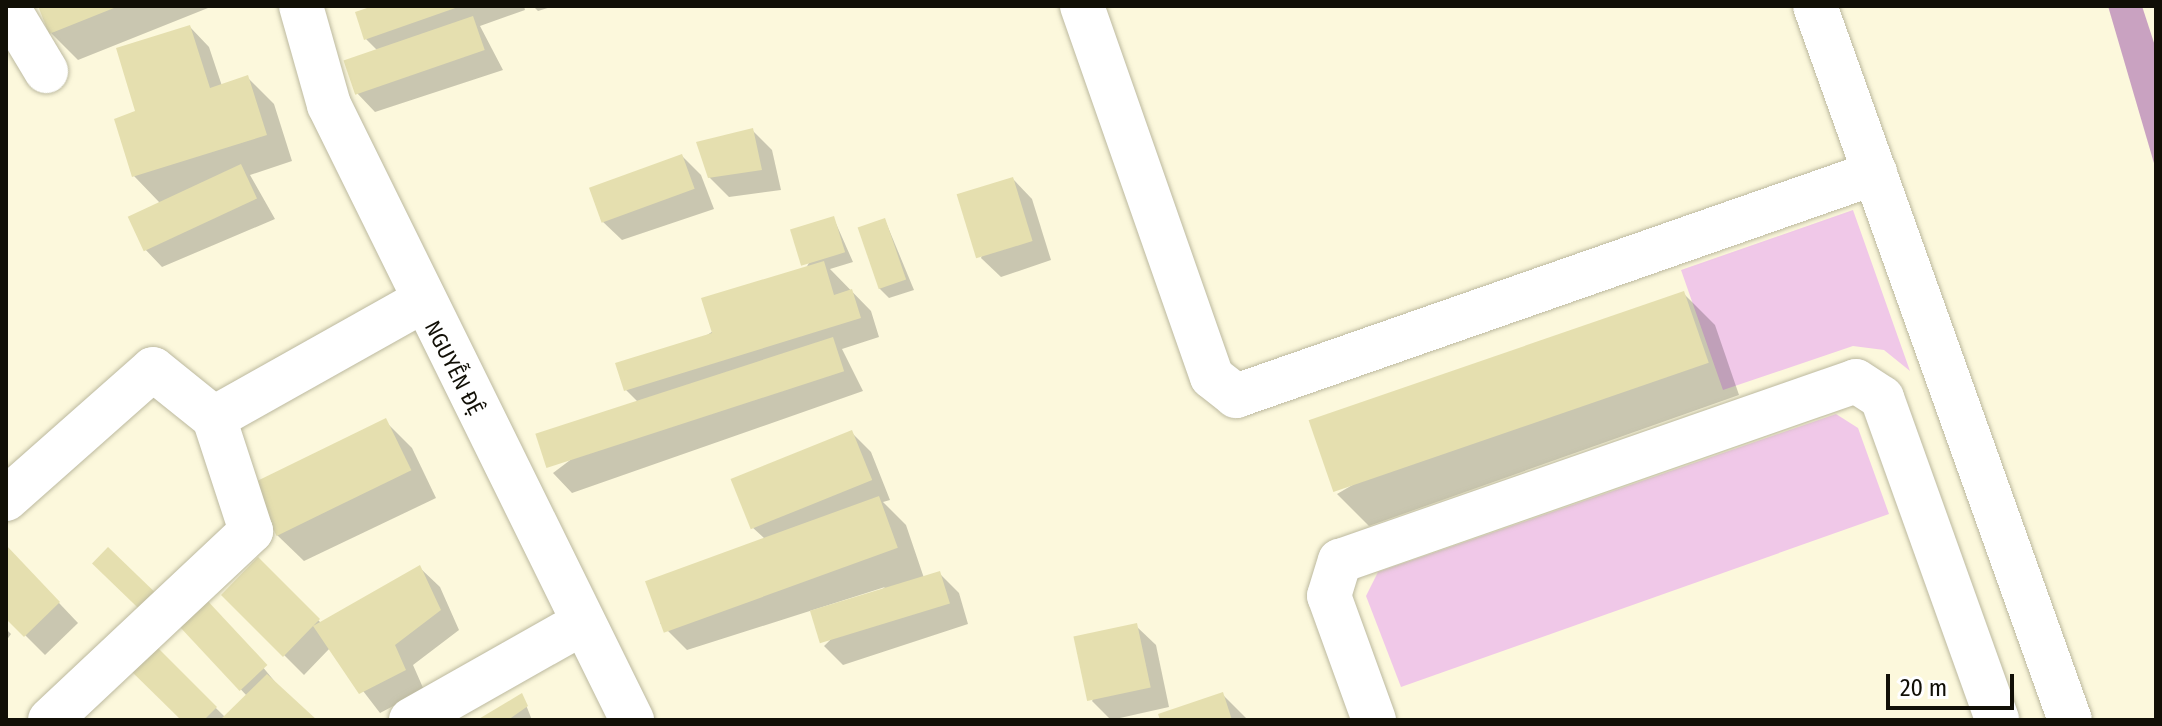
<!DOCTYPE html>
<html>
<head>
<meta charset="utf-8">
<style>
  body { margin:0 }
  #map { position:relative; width:2162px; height:726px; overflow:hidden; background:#fcf8dc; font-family:"Fira Sans Condensed",sans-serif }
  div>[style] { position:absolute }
  .green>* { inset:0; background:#f0c8e8 }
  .water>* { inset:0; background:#c9a2c1 }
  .shadow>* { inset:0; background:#0003 }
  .building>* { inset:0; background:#e5dfaf; transform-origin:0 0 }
  .roads { filter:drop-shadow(0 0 2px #bcb99f) drop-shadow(0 0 2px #bcb99f) }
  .minor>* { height:44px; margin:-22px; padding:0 22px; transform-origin:22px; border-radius:22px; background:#fff }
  span { translate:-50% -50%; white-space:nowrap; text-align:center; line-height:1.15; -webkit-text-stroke:7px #fff; paint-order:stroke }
  .street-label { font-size:22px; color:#110f06 }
  .frame { position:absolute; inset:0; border:8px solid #110f06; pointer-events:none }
  .scale { position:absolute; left:1886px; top:674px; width:128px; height:36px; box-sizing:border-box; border:4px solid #110f06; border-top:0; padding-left:10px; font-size:24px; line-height:28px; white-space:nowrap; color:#110f06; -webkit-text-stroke:6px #fff; paint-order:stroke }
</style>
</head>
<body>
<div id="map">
  <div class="green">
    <div style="clip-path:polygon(1853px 210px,1910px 371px,1884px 350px,1853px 346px,1723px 390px,1681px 270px)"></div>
    <div style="clip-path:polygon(1836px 414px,1858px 428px,1889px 514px,1401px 687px,1366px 596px,1378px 572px)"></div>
  </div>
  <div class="water">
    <div style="clip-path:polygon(2108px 6px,2142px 6px,2156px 49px,2156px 170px)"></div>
  </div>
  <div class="shadow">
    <div style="clip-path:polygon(40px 6px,213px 6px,78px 60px,51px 33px)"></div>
    <div style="clip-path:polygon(379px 6px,524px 6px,525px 10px,480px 26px,503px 70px,375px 112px,356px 92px,378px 51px,366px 39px)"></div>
    <div style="clip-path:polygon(533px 6px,554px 6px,538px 11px)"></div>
    <div style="clip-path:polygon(190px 27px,209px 47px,222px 86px,247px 77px,274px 104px,292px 161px,250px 175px,275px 219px,162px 267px,143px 247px,159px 202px,134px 176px,116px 120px,139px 113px)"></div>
    <div style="clip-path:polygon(752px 130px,772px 150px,781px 190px,729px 197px,709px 177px)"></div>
    <div style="clip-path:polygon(682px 156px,701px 175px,714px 209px,622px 240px,602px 221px)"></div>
    <div style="clip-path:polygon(1013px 179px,1032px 199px,1051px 260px,1001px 277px,981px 258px)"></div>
    <div style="clip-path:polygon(834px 219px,853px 262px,830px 269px,871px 311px,879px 337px,842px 349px,863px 391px,572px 493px,553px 473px,642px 406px,626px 390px,806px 268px)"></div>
    <div style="clip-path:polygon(885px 220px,914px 290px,889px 298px,879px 288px)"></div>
    <div style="clip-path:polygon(1683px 293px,1715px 325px,1739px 395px,1369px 526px,1337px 494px)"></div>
    <div style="clip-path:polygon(385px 421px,412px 448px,436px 498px,304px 561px,277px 535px)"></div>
    <div style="clip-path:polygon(851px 432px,871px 452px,890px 500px,883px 502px,906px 525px,924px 578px,939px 573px,959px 593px,968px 624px,843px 665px,824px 646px,885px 587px,687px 650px,660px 623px,764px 538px,752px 527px)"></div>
    <div style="clip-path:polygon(6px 547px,78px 623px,45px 655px,6px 616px)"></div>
    <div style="clip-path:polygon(258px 560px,322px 624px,420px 568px,440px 587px,459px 630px,413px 665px,424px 690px,380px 713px,330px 648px,304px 675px,224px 595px)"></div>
    <div style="clip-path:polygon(223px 619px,281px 689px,314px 720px,183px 720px,152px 645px,225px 717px,247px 696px,179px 623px)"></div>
    <div style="clip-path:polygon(1136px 626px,1156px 645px,1169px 707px,1111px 720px,1092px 701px)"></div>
    <div style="clip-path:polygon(6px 629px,11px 634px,6px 641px)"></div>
    <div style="clip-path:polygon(522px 695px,532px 720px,481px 720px)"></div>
    <div style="clip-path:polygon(1223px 695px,1248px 720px,1162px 720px)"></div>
  </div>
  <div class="building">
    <div style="clip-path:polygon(38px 6px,119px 6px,49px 34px)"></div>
    <div style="clip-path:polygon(373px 6px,461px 6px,364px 40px,355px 12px)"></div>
    <div style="left:473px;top:16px;width:36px;height:137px;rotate:71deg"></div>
    <div style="clip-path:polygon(190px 25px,210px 88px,248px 75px,267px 135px,132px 177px,114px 119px,135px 111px,116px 48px)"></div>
    <div style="clip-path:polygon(753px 128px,762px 170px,708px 178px,696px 142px)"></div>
    <div style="left:682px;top:154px;width:37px;height:99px;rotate:70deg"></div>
    <div style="left:241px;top:164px;width:38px;height:125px;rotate:65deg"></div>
    <div style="left:1013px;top:177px;width:67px;height:59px;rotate:73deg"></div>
    <div style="left:834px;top:216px;width:38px;height:46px;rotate:73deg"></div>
    <div style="left:885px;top:218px;width:65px;height:29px;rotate:71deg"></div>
    <div style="clip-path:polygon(824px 261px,834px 295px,852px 289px,861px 318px,624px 391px,615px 363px,712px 333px,701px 298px)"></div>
    <div style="left:1684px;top:291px;width:76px;height:397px;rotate:71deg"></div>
    <div style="left:833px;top:337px;width:36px;height:313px;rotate:72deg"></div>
    <div style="left:386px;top:418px;width:58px;height:150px;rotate:64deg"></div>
    <div style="left:852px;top:430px;width:54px;height:131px;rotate:68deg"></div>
    <div style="left:879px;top:496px;width:55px;height:249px;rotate:70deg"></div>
    <div style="clip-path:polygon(6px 545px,60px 602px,24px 637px,6px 619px)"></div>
    <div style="left:108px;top:547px;width:71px;height:23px;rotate:44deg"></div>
    <div style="clip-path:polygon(258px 557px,320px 619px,313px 626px,420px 565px,441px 610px,395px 645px,406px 670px,359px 694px,313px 626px,283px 657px,221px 595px)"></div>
    <div style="left:940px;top:571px;width:34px;height:136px;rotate:73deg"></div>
    <div style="left:204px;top:597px;width:93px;height:38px;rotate:47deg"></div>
    <div style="left:1137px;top:623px;width:66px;height:65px;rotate:78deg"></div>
    <div style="clip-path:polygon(152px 642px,217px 707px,204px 720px,181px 720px,127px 667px)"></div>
    <div style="clip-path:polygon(267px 674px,317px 720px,220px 720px)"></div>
    <div style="clip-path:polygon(1223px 692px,1232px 720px,1160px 720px,1158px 714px)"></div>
    <div style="clip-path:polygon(522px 693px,528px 706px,508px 720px,477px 720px)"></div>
  </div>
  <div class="roads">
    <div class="minor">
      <div style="left:7px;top:6px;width:76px;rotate:59deg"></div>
      <div style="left:301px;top:6px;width:103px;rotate:74.2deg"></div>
      <div style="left:329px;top:105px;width:686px;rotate:63.77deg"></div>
      <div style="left:1082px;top:6px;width:393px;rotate:70.7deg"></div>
      <div style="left:1212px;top:377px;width:31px;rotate:38deg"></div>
      <div style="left:1236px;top:396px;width:677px;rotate:-19.24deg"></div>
      <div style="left:1815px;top:6px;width:758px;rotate:70.35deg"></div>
      <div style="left:6px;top:499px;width:196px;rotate:-41.5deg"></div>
      <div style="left:153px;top:369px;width:78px;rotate:38.8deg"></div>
      <div style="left:50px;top:720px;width:276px;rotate:-43.2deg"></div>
      <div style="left:251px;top:531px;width:119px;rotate:-108.1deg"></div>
      <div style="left:214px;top:418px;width:237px;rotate:-29.3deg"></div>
      <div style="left:411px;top:720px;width:195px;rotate:-29.5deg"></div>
      <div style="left:1374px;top:720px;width:132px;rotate:-109.9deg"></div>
      <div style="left:1329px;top:596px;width:37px;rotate:-73deg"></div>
      <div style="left:1340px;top:561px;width:546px;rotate:-19.23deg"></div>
      <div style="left:1856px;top:381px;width:31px;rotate:33deg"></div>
      <div style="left:1882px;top:398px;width:342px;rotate:70.3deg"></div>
    </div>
  </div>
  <div class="street-label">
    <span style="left:454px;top:368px;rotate:63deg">NGUYỄN ĐỆ</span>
  </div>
  <div class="frame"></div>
  <div class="scale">20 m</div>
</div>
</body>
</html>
